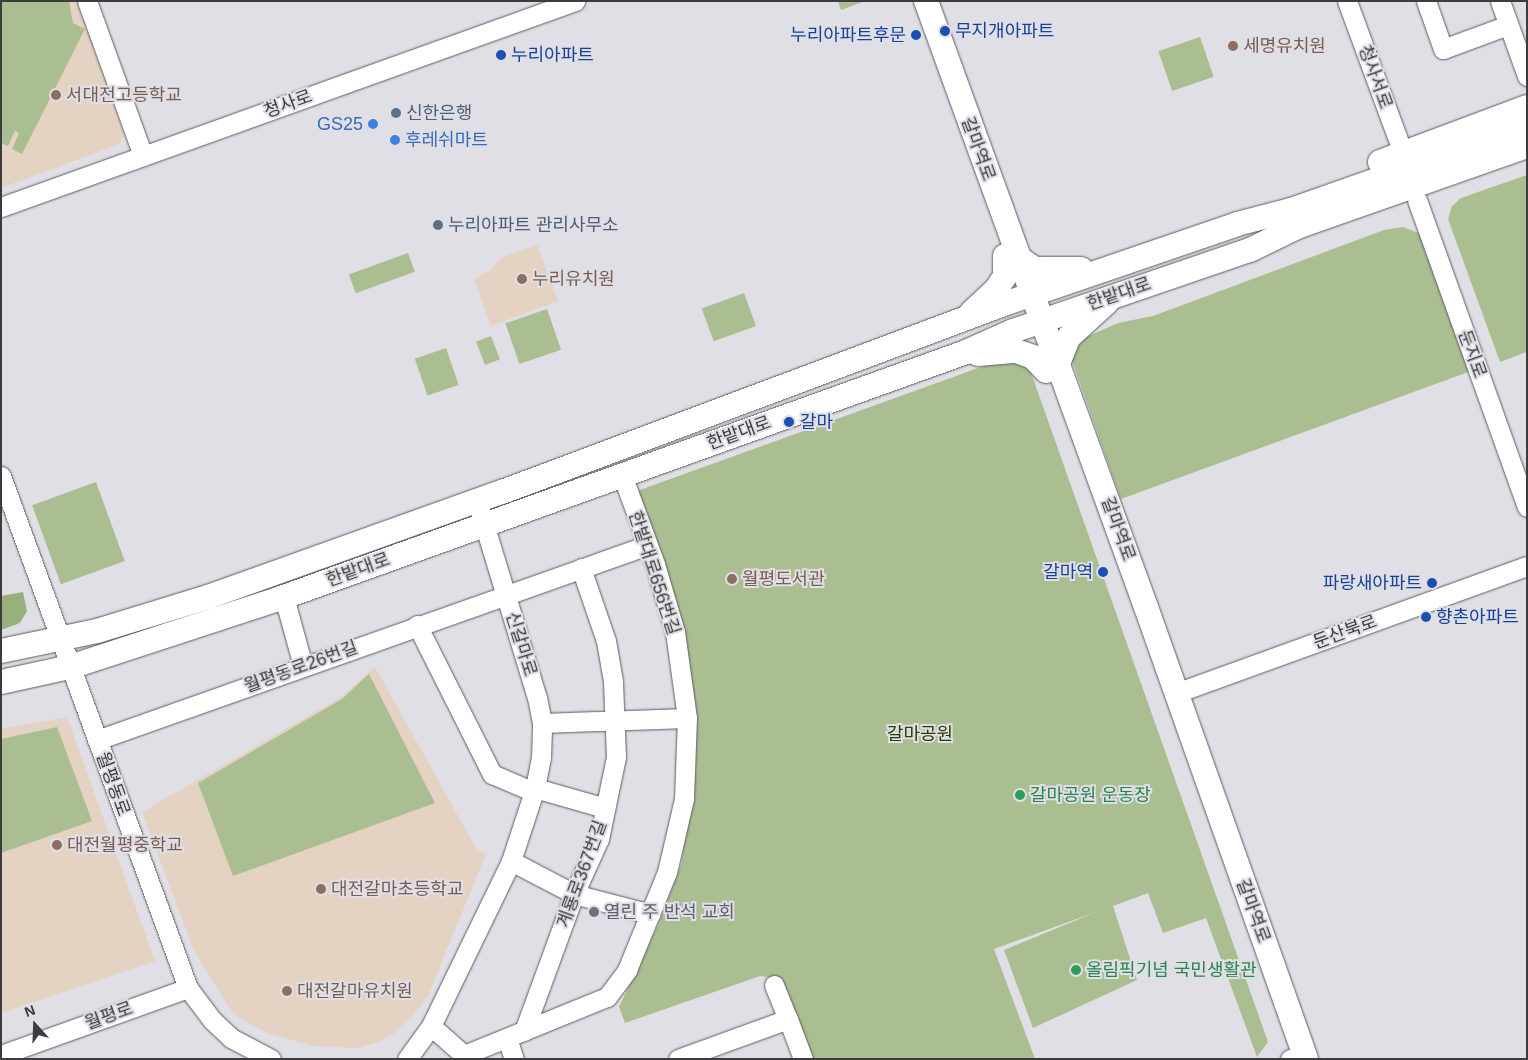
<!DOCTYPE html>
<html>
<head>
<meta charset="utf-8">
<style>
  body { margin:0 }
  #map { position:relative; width:1528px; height:1060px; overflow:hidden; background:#e0dfe6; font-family:Helvetica,"Noto Sans KR",sans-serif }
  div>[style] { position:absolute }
  .education>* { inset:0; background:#e4d3c2 }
  .green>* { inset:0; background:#aabe92; transform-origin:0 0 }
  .forest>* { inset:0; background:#98b07b }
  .roads { filter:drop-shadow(0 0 1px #5b5b60) drop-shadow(0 0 1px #5b5b60) }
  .minor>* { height:19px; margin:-9.5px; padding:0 9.5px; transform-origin:9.5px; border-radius:9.5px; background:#fff }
  .major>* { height:24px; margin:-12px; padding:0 12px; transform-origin:12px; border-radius:12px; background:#fff }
  .dots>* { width:14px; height:14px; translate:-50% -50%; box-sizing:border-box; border:2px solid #e0dfe6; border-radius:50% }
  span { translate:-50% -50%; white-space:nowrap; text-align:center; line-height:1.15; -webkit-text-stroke:4px #e0dfe6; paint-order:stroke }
  .transit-label { font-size:18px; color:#164399 }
  .left { translate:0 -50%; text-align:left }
  .right { translate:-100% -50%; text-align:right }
  .education-label { font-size:18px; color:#785e54 }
  .street-label { font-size:18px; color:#3c3c3f }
  .service-label { font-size:18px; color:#4e5e75 }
  .shop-label { font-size:18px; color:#366cbe }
  .park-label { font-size:18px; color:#293e01 }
  .leisure-label { font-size:18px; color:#27864d }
  .worship-label { font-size:18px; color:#5b616d }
  .frame { position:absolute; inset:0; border:2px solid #3c3c3f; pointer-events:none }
  .north { position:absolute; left:10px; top:1000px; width:50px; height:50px; -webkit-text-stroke:4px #e0dfe6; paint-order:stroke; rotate:340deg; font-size:14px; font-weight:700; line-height:20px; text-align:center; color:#3c3c3f }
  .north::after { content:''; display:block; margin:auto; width:18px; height:22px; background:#3c3c3f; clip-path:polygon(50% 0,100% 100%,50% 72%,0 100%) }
</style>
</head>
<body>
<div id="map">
  <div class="education">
    <div style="clip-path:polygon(1px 1px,77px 1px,124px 134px,120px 144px,1px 188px)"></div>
    <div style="clip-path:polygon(537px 245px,558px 301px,491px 326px,474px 279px,491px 270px,500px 258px)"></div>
    <div style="clip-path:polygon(375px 667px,477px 850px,486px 854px,428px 996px,413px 1016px,393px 1034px,375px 1043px,357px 1048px,313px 1046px,267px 1033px,233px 1014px,194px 951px,142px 812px,341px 697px)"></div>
    <div style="clip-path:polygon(67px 717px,155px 961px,1px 1013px,1px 729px)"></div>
  </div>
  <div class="green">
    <div style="clip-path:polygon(1px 1px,69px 1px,73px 23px,85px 29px,22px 154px,12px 149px,19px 133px,15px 131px,8px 146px,1px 143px)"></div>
    <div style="clip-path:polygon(838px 1px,865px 1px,841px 10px)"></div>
    <div style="left:1200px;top:37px;width:42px;height:44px;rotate:71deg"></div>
    <div style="clip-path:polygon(1527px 175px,1527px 352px,1500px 362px,1448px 219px,1452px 206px,1461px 198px)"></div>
    <div style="clip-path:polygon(1403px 227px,1419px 233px,1471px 371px,1121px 499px,1072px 361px,1075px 342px,1118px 323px,1153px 316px,1384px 230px)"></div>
    <div style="left:408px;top:253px;width:20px;height:63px;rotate:70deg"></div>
    <div style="left:744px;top:293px;width:35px;height:45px;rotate:70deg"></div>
    <div style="left:547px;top:309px;width:43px;height:44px;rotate:71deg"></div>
    <div style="left:491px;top:336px;width:25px;height:16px;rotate:69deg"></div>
    <div style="left:446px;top:348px;width:39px;height:33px;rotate:71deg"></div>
    <div style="clip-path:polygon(1007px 361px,1029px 367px,1268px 1042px,1257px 1057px,1206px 918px,1163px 933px,1148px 893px,1113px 906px,1137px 980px,1033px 1028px,1004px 950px,1096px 912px,994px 949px,1035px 1059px,811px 1059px,784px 985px,776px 978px,760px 976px,625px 1023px,619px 1007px,658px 925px,681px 865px,690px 810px,694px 746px,637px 491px,992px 363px)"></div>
    <div style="left:96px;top:482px;width:84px;height:68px;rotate:70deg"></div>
    <div style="clip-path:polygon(369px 674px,435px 803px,233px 876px,198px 783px,342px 699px)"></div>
    <div style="clip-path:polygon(57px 727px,92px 821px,1px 853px,1px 739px)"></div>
  </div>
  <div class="forest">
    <div style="clip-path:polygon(23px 592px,27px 611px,20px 623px,1px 630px,1px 596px)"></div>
  </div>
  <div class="roads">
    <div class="minor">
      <div style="left:87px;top:1px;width:165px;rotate:70.1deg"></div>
      <div style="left:1347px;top:1px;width:162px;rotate:69.8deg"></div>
      <div style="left:1426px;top:1px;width:51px;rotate:70.5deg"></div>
      <div style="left:1443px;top:49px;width:69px;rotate:-20.3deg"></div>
      <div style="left:1500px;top:1px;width:80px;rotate:70.2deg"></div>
      <div style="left:1417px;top:200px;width:326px;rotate:70.3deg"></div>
      <div style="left:1px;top:207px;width:610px;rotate:-19.74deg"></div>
      <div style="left:1px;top:476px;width:545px;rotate:69.94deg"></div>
      <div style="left:188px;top:988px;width:40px;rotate:53deg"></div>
      <div style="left:212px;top:1020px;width:26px;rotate:43deg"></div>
      <div style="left:231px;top:1038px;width:45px;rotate:27.7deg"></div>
      <div style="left:281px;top:598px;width:12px;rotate:59deg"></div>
      <div style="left:287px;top:608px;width:60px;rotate:74.6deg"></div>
      <div style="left:417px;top:625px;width:167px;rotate:63.3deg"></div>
      <div style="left:492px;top:774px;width:46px;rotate:23.2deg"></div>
      <div style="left:1176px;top:693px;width:373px;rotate:-19.9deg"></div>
      <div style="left:542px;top:723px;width:145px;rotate:-2deg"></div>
      <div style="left:97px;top:740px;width:584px;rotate:-19.49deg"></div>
      <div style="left:535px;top:788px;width:73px;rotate:15.9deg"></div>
      <div style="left:511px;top:861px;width:71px;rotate:27.6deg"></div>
      <div style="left:574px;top:894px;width:79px;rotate:14.7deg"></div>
      <div style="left:774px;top:985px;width:37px;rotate:68deg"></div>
      <div style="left:431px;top:1026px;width:44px;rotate:41.3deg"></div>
      <div style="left:464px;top:1055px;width:154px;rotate:-22.1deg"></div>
      <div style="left:607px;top:997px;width:34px;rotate:-53deg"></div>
      <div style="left:627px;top:970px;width:106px;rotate:-67.8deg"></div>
      <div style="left:667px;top:872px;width:75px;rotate:-76.9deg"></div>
      <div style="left:684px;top:799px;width:81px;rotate:-87.9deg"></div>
      <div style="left:687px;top:718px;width:87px;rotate:-97.9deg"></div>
      <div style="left:675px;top:632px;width:71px;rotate:-106.4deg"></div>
      <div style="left:655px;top:564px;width:95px;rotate:-110.3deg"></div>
      <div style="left:524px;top:1031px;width:146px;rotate:-69.9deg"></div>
      <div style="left:574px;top:894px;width:60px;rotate:-65.6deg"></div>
      <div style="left:599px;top:839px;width:84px;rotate:-78.3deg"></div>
      <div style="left:616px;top:757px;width:76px;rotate:-92.3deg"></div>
      <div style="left:613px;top:681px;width:41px;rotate:-99.9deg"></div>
      <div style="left:606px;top:641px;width:77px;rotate:-108.9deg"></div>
      <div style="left:507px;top:1038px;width:22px;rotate:72deg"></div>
      <div style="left:1px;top:1055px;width:199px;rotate:-19.7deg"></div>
      <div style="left:407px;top:1059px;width:41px;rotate:-54deg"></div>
      <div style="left:431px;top:1026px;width:183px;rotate:-64.1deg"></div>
      <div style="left:511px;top:861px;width:77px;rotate:-71.8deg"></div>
      <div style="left:535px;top:788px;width:31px;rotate:-79deg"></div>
      <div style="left:541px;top:758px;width:35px;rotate:-88deg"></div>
      <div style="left:542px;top:723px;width:25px;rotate:-101deg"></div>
      <div style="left:537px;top:698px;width:207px;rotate:-106.9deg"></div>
      <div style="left:678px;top:1059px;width:117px;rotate:-20deg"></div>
      <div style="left:788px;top:1019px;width:43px;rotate:69.4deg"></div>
      <div style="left:1290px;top:1059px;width:3px;rotate:-18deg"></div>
    </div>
    <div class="major">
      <div style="left:926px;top:1px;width:645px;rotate:70.05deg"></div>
      <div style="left:1146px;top:607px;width:479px;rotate:70.5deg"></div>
      <div style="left:1380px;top:162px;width:157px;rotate:-20.5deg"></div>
      <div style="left:1019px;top:258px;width:19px;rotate:35deg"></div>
      <div style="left:1035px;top:269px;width:46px"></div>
      <div style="left:972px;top:312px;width:33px;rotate:-43deg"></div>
      <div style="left:996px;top:290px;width:17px;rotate:-57deg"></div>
      <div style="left:1005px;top:276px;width:20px;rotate:-90deg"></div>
      <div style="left:978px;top:354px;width:38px;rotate:-5deg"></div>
      <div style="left:1016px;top:351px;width:18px;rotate:19deg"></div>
      <div style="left:1033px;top:357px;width:19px;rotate:47deg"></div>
      <div style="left:1057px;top:366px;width:31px;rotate:-68deg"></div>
      <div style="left:1069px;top:337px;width:52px;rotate:-42.6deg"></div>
      <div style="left:1px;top:651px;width:98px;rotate:-11.8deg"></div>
      <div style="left:97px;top:631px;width:116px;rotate:-17deg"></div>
      <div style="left:208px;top:597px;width:312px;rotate:-19.7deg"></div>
      <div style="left:502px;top:492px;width:536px;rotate:-20.53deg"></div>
      <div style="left:1004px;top:304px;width:246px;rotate:-18.9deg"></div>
      <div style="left:1237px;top:224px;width:56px;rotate:-14.5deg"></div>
      <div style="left:1291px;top:210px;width:250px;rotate:-19.4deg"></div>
      <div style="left:1px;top:682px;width:71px;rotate:-12.3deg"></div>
      <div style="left:70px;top:667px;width:222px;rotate:-18.1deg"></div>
      <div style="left:281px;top:598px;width:728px;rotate:-19.75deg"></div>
      <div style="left:966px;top:352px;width:51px;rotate:-24.1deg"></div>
      <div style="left:1013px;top:331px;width:250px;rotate:-18.9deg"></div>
      <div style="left:1250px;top:250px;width:52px;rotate:-26.1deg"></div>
      <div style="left:1297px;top:227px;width:244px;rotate:-19.4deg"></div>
    </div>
  </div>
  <div class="dots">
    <div style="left:945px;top:31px;background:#1a4fb4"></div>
    <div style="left:916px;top:35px;background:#1a4fb4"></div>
    <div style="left:1233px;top:46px;background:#8d6e63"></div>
    <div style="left:501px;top:55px;background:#1a4fb4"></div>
    <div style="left:56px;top:95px;background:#8d6e63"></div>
    <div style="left:396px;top:113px;background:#5c6f8a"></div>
    <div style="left:373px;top:124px;background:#3f7fe0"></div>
    <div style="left:395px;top:140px;background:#3f7fe0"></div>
    <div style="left:438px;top:225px;background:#5c6f8a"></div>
    <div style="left:522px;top:279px;background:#8d6e63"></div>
    <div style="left:789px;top:422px;background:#1a4fb4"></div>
    <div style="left:1103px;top:572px;background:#1a4fb4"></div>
    <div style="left:732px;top:579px;background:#8d6e63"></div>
    <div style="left:1432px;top:583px;background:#1a4fb4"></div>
    <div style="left:1426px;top:617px;background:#1a4fb4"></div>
    <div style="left:1020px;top:795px;background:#2e9e5b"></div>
    <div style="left:57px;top:845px;background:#8d6e63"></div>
    <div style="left:321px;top:889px;background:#8d6e63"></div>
    <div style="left:594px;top:912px;background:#6b7280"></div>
    <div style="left:1076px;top:970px;background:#2e9e5b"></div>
    <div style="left:287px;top:991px;background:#8d6e63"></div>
  </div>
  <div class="transit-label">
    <span class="left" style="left:955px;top:31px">무지개아파트</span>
    <span class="right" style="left:906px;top:35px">누리아파트후문</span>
    <span class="left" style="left:511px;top:55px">누리아파트</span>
    <span class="left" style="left:800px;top:422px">갈마</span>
    <span class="right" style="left:1093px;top:572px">갈마역</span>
    <span class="right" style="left:1422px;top:583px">파랑새아파트</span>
    <span class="left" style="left:1436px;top:617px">향촌아파트</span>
  </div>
  <div class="education-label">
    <span class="left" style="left:1243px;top:46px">세명유치원</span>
    <span class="left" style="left:66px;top:95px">서대전고등학교</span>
    <span class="left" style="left:532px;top:279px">누리유치원</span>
    <span class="left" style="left:742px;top:579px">월평도서관</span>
    <span class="left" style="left:67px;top:845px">대전월평중학교</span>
    <span class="left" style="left:331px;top:889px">대전갈마초등학교</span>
    <span class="left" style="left:297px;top:991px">대전갈마유치원</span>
  </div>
  <div class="street-label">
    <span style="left:1375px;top:77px;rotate:70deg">청사서로</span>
    <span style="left:288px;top:104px;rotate:-20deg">청사로</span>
    <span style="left:978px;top:149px;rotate:70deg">갈마역로</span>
    <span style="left:1119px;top:294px;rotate:-19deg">한밭대로</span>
    <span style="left:1472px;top:354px;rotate:70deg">둔지로</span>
    <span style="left:739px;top:433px;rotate:-20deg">한밭대로</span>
    <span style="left:1118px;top:529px;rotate:70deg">갈마역로</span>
    <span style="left:358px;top:570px;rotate:-20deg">한밭대로</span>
    <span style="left:654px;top:573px;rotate:72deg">한밭대로656번길</span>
    <span style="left:1345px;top:632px;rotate:-20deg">둔산북로</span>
    <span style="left:521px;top:644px;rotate:73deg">신갈마로</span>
    <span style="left:301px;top:667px;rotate:-20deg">월평동로26번길</span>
    <span style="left:113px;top:784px;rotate:70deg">월평동로</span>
    <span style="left:582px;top:874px;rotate:-70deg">계룡로367번길</span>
    <span style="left:1253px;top:911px;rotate:70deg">갈마역로</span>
    <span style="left:109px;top:1016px;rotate:-20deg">월평로</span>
  </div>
  <div class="service-label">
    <span class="left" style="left:406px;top:113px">신한은행</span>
    <span class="left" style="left:448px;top:225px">누리아파트 관리사무소</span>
  </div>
  <div class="shop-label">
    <span class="right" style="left:363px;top:124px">GS25</span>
    <span class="left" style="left:405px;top:140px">후레쉬마트</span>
  </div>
  <div class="park-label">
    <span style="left:920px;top:734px">갈마공원</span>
  </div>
  <div class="leisure-label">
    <span class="left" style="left:1030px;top:795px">갈마공원 운동장</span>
    <span class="left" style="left:1086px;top:970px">올림픽기념 국민생활관</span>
  </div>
  <div class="worship-label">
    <span class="left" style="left:604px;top:912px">열린 주 반석 교회</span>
  </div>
  <div class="frame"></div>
  <div class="north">N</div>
</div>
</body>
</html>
